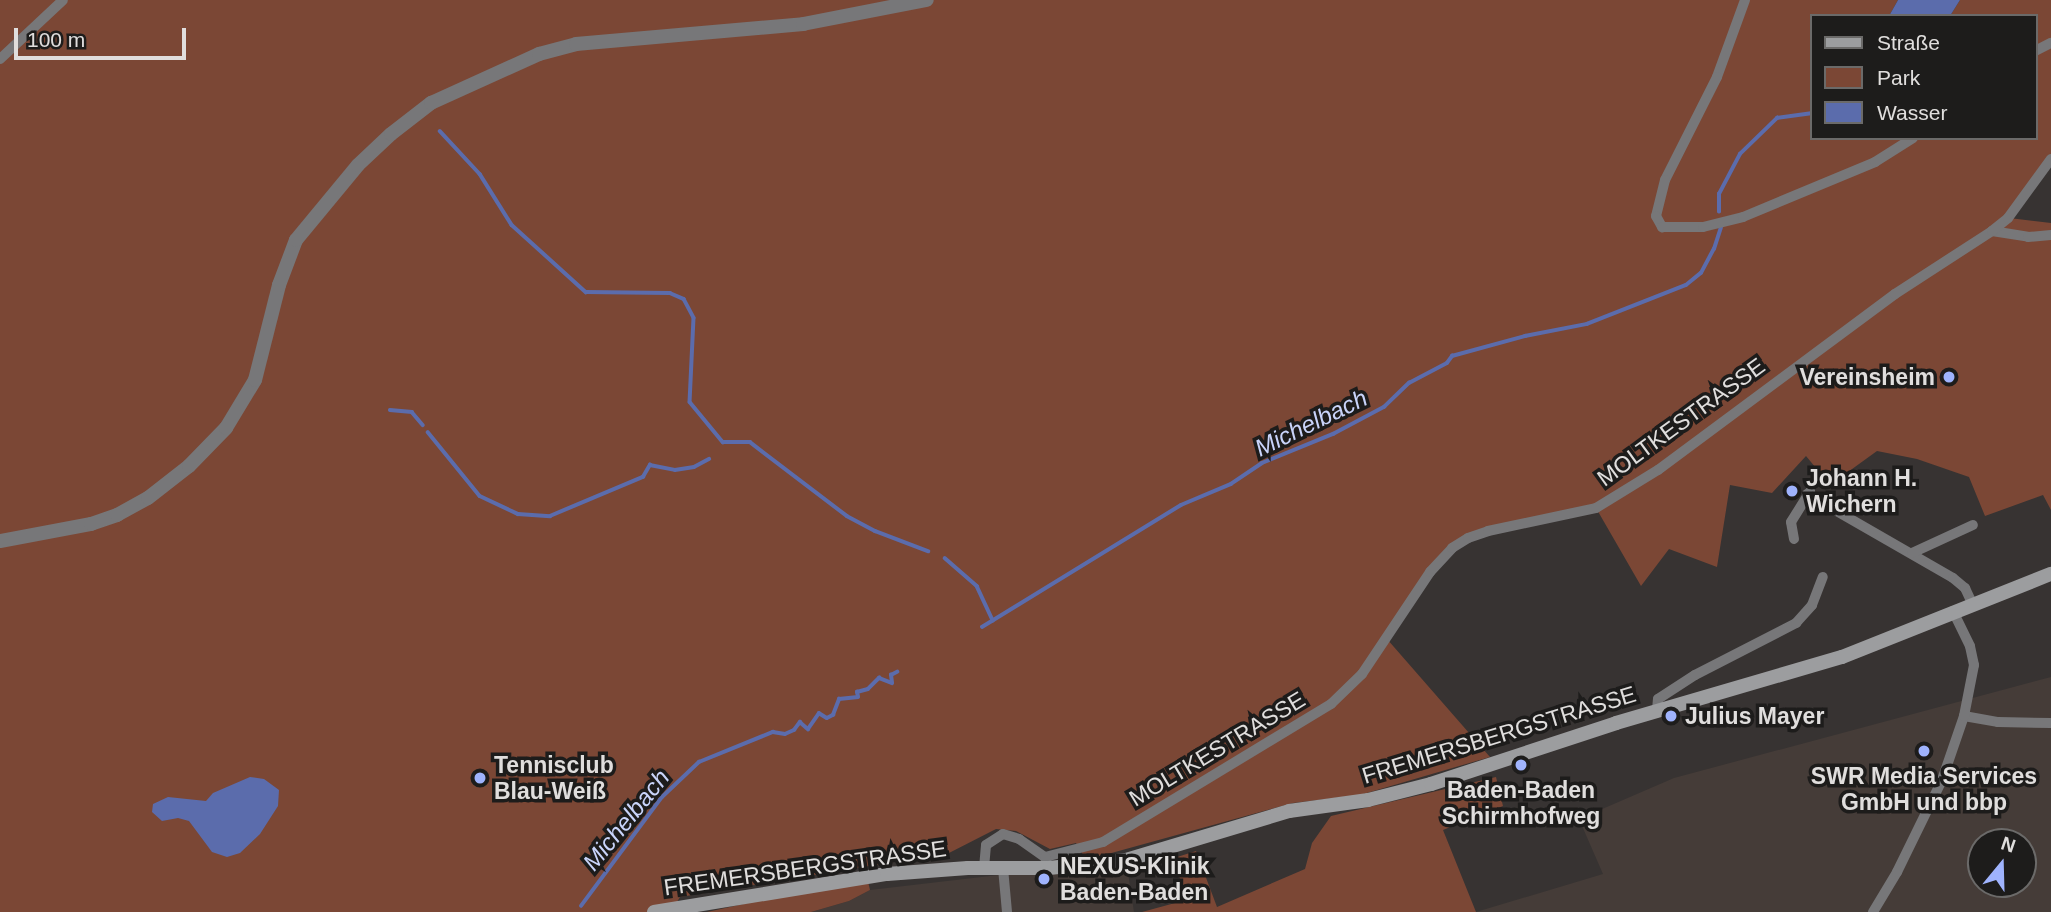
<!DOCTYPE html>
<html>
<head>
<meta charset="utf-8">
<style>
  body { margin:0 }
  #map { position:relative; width:2051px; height:912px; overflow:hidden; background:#373332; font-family:Helvetica,sans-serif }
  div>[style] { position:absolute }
  .built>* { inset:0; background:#453c38 }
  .green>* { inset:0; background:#7b4735 }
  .water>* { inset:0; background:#5b6cac }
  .stream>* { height:3.5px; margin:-1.75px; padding:0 1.75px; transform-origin:1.75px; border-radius:1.75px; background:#5b6cac }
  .minor>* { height:10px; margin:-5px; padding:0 5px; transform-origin:5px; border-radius:5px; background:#777779 }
  .tertiary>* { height:14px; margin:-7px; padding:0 7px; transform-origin:7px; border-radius:7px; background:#777779 }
  .secondary>* { height:14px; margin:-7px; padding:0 7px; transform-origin:7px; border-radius:7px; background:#9c9d9f }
  .dots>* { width:19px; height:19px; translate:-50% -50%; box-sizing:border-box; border:4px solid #1d1c1b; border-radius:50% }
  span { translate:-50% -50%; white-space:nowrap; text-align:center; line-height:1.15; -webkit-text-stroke:7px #1d1c1b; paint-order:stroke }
  .poi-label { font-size:23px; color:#e0dedd; font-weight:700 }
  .right { translate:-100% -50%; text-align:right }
  .left { translate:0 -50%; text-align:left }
  .street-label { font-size:23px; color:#e0dedd }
  .water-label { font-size:24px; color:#c9d4fa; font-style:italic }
  .legend { position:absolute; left:1810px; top:14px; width:228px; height:126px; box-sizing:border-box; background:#1d1c1b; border:2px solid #6b6a69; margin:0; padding:9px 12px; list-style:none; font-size:21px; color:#e0dedd }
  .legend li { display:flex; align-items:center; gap:14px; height:35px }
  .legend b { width:35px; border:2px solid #6b6a69 }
  .north { position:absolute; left:1967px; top:828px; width:70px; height:70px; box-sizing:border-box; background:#1d1c1b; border:2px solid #6b6a69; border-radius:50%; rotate:19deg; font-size:19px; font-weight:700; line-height:28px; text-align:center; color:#e0dedd }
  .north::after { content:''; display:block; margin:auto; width:24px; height:32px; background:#9fb3fd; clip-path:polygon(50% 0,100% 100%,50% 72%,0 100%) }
  .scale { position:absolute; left:14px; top:28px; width:172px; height:32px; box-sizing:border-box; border:4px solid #e0dedd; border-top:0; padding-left:9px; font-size:21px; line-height:24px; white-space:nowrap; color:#e0dedd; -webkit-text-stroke:5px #1d1c1b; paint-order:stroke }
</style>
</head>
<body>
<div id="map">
  <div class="built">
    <div style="clip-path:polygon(evenodd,2051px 677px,2051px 912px,1476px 912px,1603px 874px,1579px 819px,1674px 778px,2051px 677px,1981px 842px,2023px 842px,2023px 884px,1981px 884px,1981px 842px)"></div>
    <div style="clip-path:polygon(1126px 860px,1134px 912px,811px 912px,849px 901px,870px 890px)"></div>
  </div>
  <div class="green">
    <div style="clip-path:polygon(0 0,1898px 0,1889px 16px,1811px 16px,1811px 138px,2035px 138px,2035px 16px,1950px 16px,1960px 0,2051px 0,2051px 159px,2009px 218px,2051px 223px,2051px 510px,2043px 495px,1985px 516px,1969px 477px,1917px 459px,1877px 451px,1830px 485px,1806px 456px,1772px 493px,1730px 485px,1717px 567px,1669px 549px,1641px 586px,1596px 508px,1468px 538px,1452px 548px,1387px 639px,1490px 757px,1360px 795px,1293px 803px,1086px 860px,1076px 843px,1050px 849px,1016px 831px,996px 829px,949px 853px,680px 897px,671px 912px,0 912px)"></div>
    <div style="clip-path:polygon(1496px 777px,1503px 806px,1443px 830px,1476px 912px,1142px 912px,1186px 900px,1174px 858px,1196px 851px,1217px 907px,1305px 869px,1312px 843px,1331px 816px)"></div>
    <div style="clip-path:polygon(867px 877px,870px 890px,849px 901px,811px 912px,707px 912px)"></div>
  </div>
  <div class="water">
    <div style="clip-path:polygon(1898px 0,1960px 0,1950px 16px,1889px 16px)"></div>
    <div style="clip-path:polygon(250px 777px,264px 779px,279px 790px,278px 806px,260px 834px,240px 853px,227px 857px,212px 852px,189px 821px,178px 818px,162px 821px,152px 812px,153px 804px,168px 797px,206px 801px,213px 793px)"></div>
  </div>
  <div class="stream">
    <div style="left:440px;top:131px;width:59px;rotate:47.1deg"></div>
    <div style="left:480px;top:174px;width:60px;rotate:57.9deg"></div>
    <div style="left:512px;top:225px;width:100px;rotate:42.2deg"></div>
    <div style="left:586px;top:292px;width:84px;rotate:0.7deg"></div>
    <div style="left:670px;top:293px;width:15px;rotate:23deg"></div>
    <div style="left:684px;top:299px;width:21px;rotate:62deg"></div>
    <div style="left:694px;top:318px;width:84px;rotate:92.7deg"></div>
    <div style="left:690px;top:402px;width:52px;rotate:50.5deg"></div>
    <div style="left:723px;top:442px;width:27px"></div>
    <div style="left:750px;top:442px;width:122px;rotate:37.3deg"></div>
    <div style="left:847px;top:516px;width:32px;rotate:28deg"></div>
    <div style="left:875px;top:531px;width:57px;rotate:20.7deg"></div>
    <div style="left:1719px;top:212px;width:18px;rotate:-90deg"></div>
    <div style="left:1719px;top:194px;width:45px;rotate:-62.3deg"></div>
    <div style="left:1740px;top:154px;width:52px;rotate:-44.2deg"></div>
    <div style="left:1777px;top:118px;width:34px;rotate:-8deg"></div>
    <div style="left:390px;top:410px;width:22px;rotate:5deg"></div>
    <div style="left:412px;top:412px;width:17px;rotate:50deg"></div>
    <div style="left:428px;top:432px;width:82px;rotate:50.9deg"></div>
    <div style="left:480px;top:496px;width:42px;rotate:25.3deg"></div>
    <div style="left:518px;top:514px;width:32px;rotate:4deg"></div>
    <div style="left:550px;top:516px;width:101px;rotate:-22.8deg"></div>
    <div style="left:643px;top:477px;width:14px;rotate:-60deg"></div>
    <div style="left:650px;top:465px;width:25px;rotate:11deg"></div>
    <div style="left:675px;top:470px;width:19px;rotate:-9deg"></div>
    <div style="left:694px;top:467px;width:17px;rotate:-28deg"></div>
    <div style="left:945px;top:558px;width:43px;rotate:41.2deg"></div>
    <div style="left:977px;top:586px;width:38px;rotate:65deg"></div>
    <div style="left:982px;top:627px;width:233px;rotate:-31.5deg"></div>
    <div style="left:1181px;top:505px;width:54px;rotate:-22.8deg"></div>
    <div style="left:1231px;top:484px;width:37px;rotate:-34deg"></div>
    <div style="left:1262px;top:463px;width:77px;rotate:-22.2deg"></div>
    <div style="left:1333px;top:434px;width:58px;rotate:-27.9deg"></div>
    <div style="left:1384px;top:407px;width:35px;rotate:-44deg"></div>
    <div style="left:1409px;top:383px;width:43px;rotate:-27.8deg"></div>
    <div style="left:1447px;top:363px;width:9px;rotate:-54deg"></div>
    <div style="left:1452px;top:356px;width:76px;rotate:-15.3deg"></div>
    <div style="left:1525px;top:336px;width:63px;rotate:-11deg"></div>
    <div style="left:1587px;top:324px;width:106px;rotate:-21.5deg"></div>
    <div style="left:1686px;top:285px;width:19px;rotate:-39deg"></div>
    <div style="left:1701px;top:273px;width:27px;rotate:-62deg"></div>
    <div style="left:1714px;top:249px;width:22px;rotate:-72deg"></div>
    <div style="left:581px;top:906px;width:136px;rotate:-53.4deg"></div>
    <div style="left:662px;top:797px;width:51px;rotate:-43.4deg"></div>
    <div style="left:699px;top:762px;width:80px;rotate:-22.1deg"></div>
    <div style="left:773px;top:732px;width:12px;rotate:9deg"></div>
    <div style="left:785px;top:734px;width:10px;rotate:-24deg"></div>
    <div style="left:794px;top:730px;width:10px;rotate:-53deg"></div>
    <div style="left:800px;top:722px;width:11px;rotate:41deg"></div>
    <div style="left:808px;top:729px;width:19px;rotate:-55deg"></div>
    <div style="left:819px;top:713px;width:9px;rotate:32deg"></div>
    <div style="left:827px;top:718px;width:7px;rotate:-27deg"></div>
    <div style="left:833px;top:715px;width:17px;rotate:-69deg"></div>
    <div style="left:839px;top:699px;width:19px;rotate:-6deg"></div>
    <div style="left:858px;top:697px;width:5px;rotate:-101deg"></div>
    <div style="left:857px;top:692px;width:11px;rotate:-15deg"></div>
    <div style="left:868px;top:689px;width:16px;rotate:-45deg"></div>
    <div style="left:879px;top:678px;width:14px;rotate:21deg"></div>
    <div style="left:892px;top:683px;width:8px;rotate:-97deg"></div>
    <div style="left:891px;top:675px;width:7px;rotate:-27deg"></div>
  </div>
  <div class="minor">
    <div style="left:1745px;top:0;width:82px;rotate:110deg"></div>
    <div style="left:1717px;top:77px;width:115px;rotate:116.8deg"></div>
    <div style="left:1665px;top:180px;width:37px;rotate:104deg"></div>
    <div style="left:1656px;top:216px;width:13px;rotate:61deg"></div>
    <div style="left:1662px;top:227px;width:41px"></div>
    <div style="left:1703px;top:227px;width:41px;rotate:-14deg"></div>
    <div style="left:1743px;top:217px;width:143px;rotate:-22.6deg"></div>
    <div style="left:1875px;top:162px;width:45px;rotate:-32.3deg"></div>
    <div style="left:2035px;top:51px;width:18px;rotate:-27deg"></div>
    <div style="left:0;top:59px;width:86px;rotate:-43.1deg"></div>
    <div style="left:1992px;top:231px;width:36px;rotate:9deg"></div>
    <div style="left:2028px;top:237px;width:23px;rotate:-5deg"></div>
    <div style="left:1807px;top:494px;width:168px;rotate:29.9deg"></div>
    <div style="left:1953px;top:578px;width:16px;rotate:40deg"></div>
    <div style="left:1965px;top:588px;width:17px;rotate:65deg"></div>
    <div style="left:1794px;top:539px;width:17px;rotate:-100deg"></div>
    <div style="left:1791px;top:522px;width:36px;rotate:-58deg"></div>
    <div style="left:1912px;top:553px;width:67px;rotate:-24.7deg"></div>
    <div style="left:1657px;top:710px;width:11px;rotate:-85deg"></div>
    <div style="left:1658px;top:699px;width:44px;rotate:-33deg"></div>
    <div style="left:1695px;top:675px;width:114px;rotate:-27.2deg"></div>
    <div style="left:1796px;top:623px;width:24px;rotate:-48deg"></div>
    <div style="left:1812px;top:605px;width:30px;rotate:-69deg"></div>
    <div style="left:1964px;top:716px;width:35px;rotate:10deg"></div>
    <div style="left:1998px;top:722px;width:53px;rotate:1.1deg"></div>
    <div style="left:1045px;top:857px;width:60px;rotate:-14.5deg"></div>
    <div style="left:1103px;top:842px;width:267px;rotate:-31.2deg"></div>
    <div style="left:1331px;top:704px;width:43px;rotate:-44.1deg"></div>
    <div style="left:1362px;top:674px;width:123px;rotate:-56.3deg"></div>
    <div style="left:1430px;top:572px;width:33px;rotate:-47deg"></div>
    <div style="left:1452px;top:548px;width:19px;rotate:-32deg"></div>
    <div style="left:1468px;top:538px;width:21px;rotate:-19deg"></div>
    <div style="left:1488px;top:531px;width:110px;rotate:-12deg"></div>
    <div style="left:1596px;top:508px;width:73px;rotate:-31.5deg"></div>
    <div style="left:1658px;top:470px;width:295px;rotate:-36.6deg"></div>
    <div style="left:1895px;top:294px;width:116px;rotate:-33deg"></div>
    <div style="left:1992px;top:231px;width:21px;rotate:-39deg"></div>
    <div style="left:2008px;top:218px;width:73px;rotate:-53.9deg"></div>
    <div style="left:984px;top:868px;width:23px;rotate:-85deg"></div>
    <div style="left:986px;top:845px;width:20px;rotate:-33deg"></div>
    <div style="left:1003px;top:834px;width:17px;rotate:17deg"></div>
    <div style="left:1019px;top:839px;width:32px;rotate:35deg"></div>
    <div style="left:1045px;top:857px;width:6px;rotate:72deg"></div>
    <div style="left:1003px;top:868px;width:44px;rotate:84.8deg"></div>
    <div style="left:1873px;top:912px;width:47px;rotate:-59deg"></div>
    <div style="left:1897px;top:872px;width:102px;rotate:-63.9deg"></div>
    <div style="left:1942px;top:780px;width:68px;rotate:-71deg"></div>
    <div style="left:1964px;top:716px;width:52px;rotate:-78.9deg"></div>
    <div style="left:1974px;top:665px;width:19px;rotate:-102deg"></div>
    <div style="left:1970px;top:646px;width:39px;rotate:-116deg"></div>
  </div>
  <div class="tertiary">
    <div style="left:0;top:541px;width:93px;rotate:-10.6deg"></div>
    <div style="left:91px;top:524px;width:28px;rotate:-19deg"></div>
    <div style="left:117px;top:515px;width:35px;rotate:-29deg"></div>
    <div style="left:148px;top:498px;width:52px;rotate:-38deg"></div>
    <div style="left:189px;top:466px;width:53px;rotate:-45.8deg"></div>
    <div style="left:226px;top:428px;width:56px;rotate:-58.9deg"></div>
    <div style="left:255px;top:380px;width:98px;rotate:-75.8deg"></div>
    <div style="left:279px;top:285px;width:48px;rotate:-69.3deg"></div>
    <div style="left:296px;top:240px;width:97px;rotate:-50.4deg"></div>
    <div style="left:358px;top:165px;width:45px;rotate:-43.2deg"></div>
    <div style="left:391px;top:134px;width:51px;rotate:-37.8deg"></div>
    <div style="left:431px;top:103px;width:119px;rotate:-24.4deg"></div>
    <div style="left:539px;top:54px;width:38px;rotate:-15deg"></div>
    <div style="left:576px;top:44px;width:228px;rotate:-5deg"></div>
    <div style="left:803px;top:24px;width:126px;rotate:-11deg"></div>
  </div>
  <div class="secondary">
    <div style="left:654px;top:912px;width:236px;rotate:-9.3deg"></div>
    <div style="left:887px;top:874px;width:81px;rotate:-4.2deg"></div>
    <div style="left:968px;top:868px;width:81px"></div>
    <div style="left:1049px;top:868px;width:77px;rotate:-5.9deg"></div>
    <div style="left:1126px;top:860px;width:170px;rotate:-16.7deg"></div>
    <div style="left:1289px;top:811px;width:80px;rotate:-7.9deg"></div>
    <div style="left:1368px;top:800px;width:65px;rotate:-14.3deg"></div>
    <div style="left:1431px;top:784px;width:195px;rotate:-18.2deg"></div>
    <div style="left:1616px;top:723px;width:235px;rotate:-16.3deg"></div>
    <div style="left:1842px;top:657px;width:225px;rotate:-21.7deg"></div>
  </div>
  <div class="dots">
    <div style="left:1949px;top:377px;background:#9fb3fd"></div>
    <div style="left:1792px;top:491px;background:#9fb3fd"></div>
    <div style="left:1671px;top:716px;background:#9fb3fd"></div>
    <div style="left:1924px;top:751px;background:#9fb3fd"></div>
    <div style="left:1521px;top:765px;background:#9fb3fd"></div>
    <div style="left:480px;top:778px;background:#9fb3fd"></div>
    <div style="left:1044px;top:879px;background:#9fb3fd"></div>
  </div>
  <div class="poi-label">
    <span class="right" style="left:1935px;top:377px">Vereinsheim</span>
    <span class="left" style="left:1806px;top:491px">Johann H.<br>Wichern</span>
    <span class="left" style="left:1685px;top:716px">Julius Mayer</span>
    <span class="left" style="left:494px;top:778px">Tennisclub<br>Blau-Weiß</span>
    <span style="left:1924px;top:789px">SWR Media Services<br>GmbH und bbp</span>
    <span style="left:1521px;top:803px">Baden-Baden<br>Schirmhofweg</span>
    <span class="left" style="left:1060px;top:879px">NEXUS-Klinik<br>Baden-Baden</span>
  </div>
  <div class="street-label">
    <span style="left:1681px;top:422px;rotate:-36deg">MOLTKESTRASSE</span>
    <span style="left:1499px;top:735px;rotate:-17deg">FREMERSBERGSTRASSE</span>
    <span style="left:1217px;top:749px;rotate:-31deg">MOLTKESTRASSE</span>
    <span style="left:805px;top:868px;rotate:-8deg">FREMERSBERGSTRASSE</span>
  </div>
  <div class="water-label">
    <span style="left:1311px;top:423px;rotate:-26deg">Michelbach</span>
    <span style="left:626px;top:820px;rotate:-51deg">Michelbach</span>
  </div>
  <ul class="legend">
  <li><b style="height:9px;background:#9c9d9f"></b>Straße</li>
  <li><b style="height:19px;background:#7b4735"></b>Park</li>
  <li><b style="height:19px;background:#5b6cac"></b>Wasser</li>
  </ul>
  <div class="north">N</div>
  <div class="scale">100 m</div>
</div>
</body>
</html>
